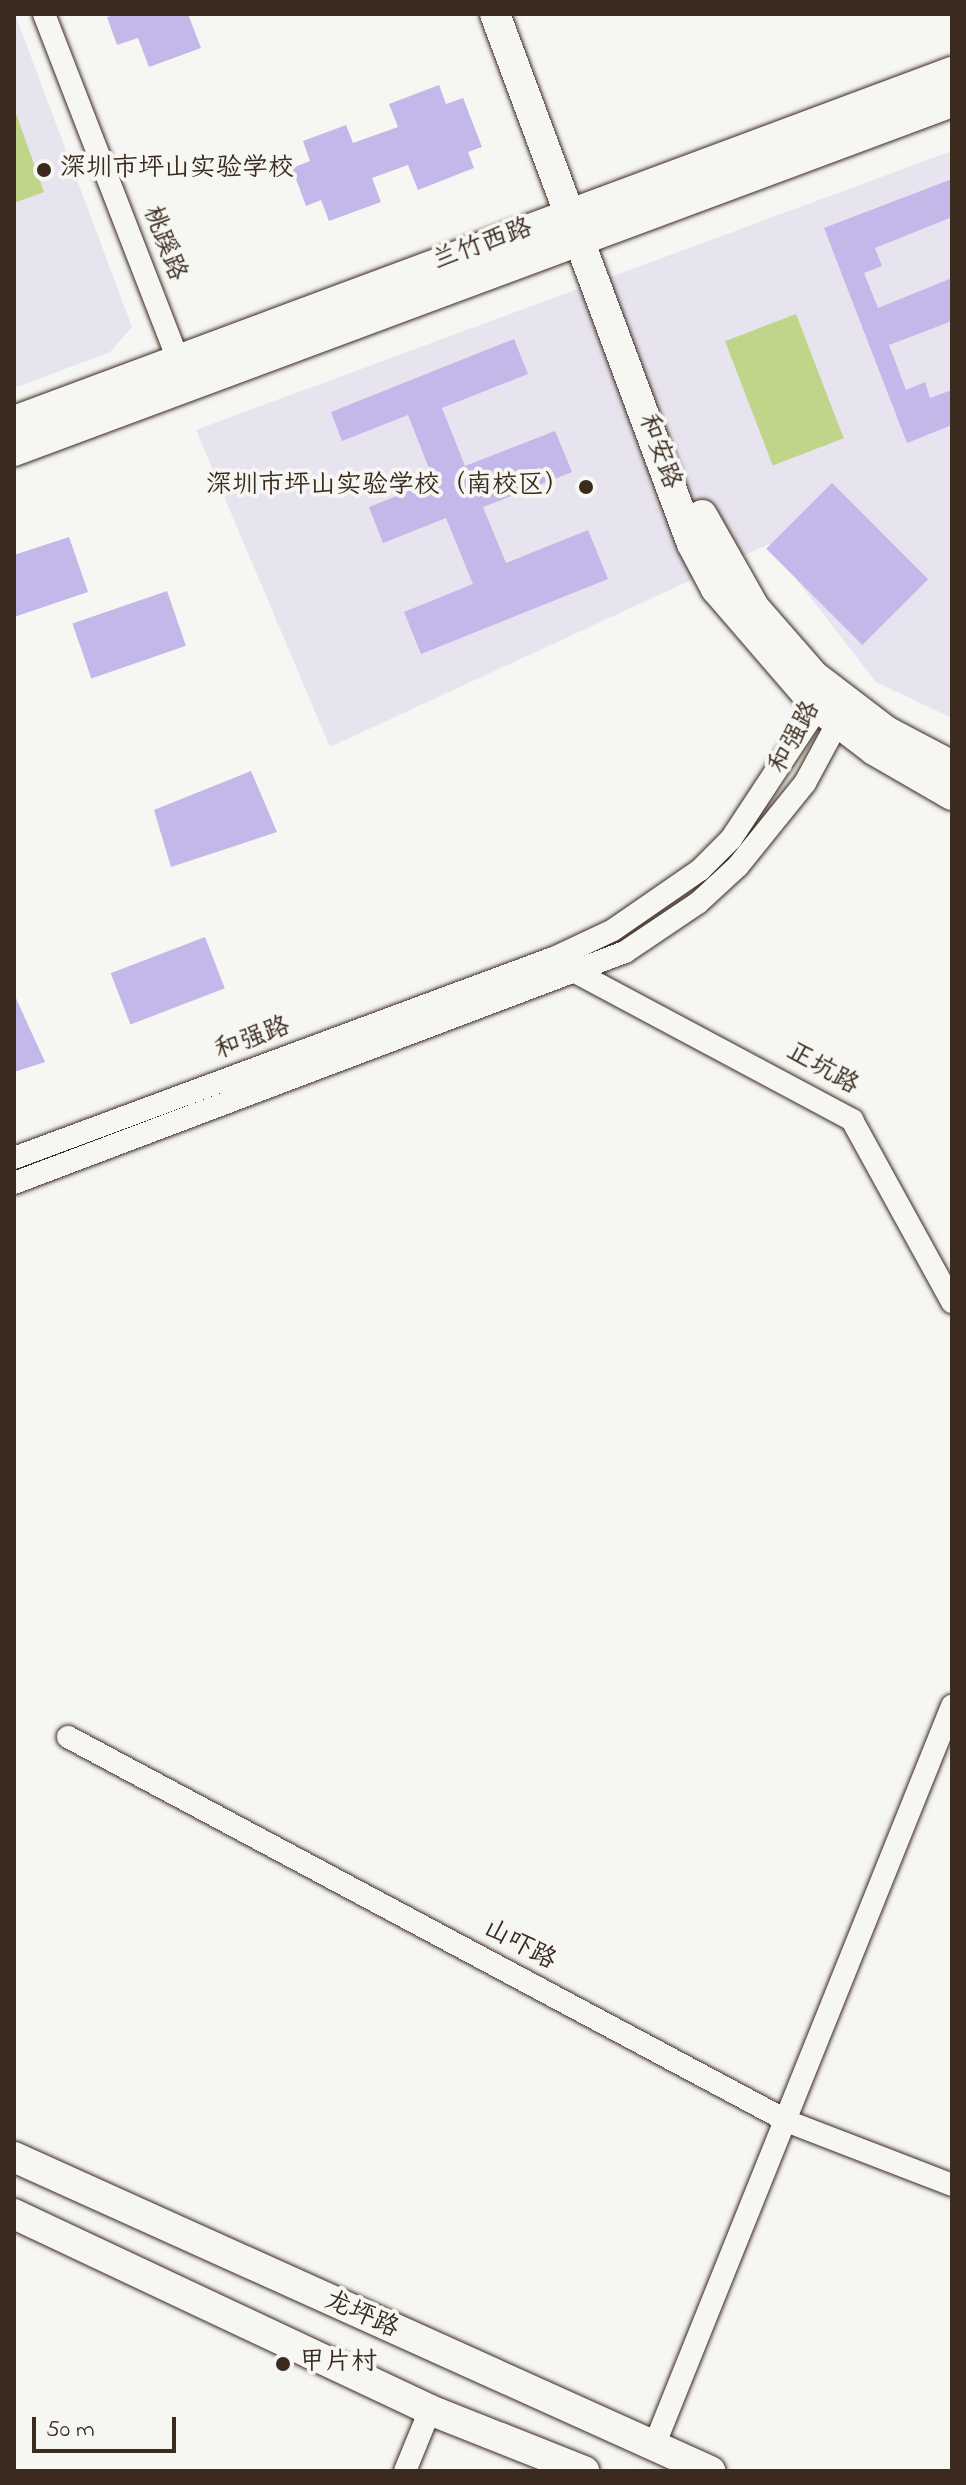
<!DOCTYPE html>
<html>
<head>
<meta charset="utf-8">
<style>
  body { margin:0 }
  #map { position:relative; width:966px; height:2485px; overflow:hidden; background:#f6f6f2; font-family:"Indie Flower","LXGW WenKai TC",sans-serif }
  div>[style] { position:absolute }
  .built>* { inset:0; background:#e7e3ef }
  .green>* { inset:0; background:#c0d58a; transform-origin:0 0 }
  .building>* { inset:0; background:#c3b8e9; transform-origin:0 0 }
  .roads { filter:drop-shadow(0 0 2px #3b2a1e) drop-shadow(0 0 2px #3b2a1e) }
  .street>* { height:22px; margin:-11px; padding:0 11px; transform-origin:11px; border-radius:11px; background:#f6f6f2 }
  .secondary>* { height:30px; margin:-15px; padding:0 15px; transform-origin:15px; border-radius:15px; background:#f6f6f2 }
  .dots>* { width:22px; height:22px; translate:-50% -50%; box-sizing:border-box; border:4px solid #f6f6f2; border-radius:50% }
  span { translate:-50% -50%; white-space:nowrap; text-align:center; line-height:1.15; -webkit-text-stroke:8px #f6f6f2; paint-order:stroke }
  .poi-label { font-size:26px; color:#3b2a1e }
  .left { translate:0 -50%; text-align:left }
  .right { translate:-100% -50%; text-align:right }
  .street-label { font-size:26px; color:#3b2a1e }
  .frame { position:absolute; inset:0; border:16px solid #3b2a1e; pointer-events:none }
  .scale { position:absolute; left:32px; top:2417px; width:144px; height:36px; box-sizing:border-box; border:4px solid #3b2a1e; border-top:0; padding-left:10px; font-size:24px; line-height:28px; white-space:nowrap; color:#3b2a1e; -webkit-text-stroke:6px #f6f6f2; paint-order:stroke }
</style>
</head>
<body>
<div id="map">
  <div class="built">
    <div style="clip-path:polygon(15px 14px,132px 327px,110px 352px,14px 388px)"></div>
    <div style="clip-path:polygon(952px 151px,952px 718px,876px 682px,769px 544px,330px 747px,196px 430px)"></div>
  </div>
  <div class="green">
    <div style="clip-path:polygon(14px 108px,44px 192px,14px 203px)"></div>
    <div style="left:796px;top:314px;width:133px;height:76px;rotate:69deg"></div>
  </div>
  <div class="building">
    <div style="clip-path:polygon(116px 14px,188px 14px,201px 48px,149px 67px,138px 38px,117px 45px,107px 17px)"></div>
    <div style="clip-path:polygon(439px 85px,446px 104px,463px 98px,482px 147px,468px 152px,474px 168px,418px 190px,408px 165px,372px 178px,381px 202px,329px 221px,321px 200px,306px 206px,292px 168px,310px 161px,303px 141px,346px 125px,353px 143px,398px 127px,389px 104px)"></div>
    <div style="clip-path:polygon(952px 179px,952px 217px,875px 248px,882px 266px,864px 273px,878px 308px,952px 278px,952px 321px,889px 345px,906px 390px,925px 382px,930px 398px,952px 390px,952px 425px,907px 443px,824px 228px)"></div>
    <div style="clip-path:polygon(514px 339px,528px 374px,442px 408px,465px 466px,555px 431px,572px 472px,483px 507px,506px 563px,588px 530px,608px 579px,421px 654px,404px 612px,473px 584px,446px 518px,383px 543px,369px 507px,434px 481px,408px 415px,342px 441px,331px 412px)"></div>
    <div style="left:832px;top:483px;width:136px;height:93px;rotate:45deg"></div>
    <div style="clip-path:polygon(69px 537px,88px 592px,14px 617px,14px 555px)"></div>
    <div style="left:167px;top:591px;width:58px;height:100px;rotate:71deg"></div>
    <div style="clip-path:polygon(251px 771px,277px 832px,171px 867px,154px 810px)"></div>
    <div style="left:205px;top:937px;width:55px;height:101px;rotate:69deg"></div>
    <div style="clip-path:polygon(14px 994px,45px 1062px,14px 1072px)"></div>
  </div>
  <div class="roads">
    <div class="street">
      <div style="left:44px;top:14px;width:371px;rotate:68.8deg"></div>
      <div style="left:579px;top:974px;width:310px;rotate:28.1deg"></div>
      <div style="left:852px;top:1120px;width:208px;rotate:61.2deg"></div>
      <div style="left:14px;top:1158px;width:578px;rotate:-20.35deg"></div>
      <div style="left:556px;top:957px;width:63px;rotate:-25.3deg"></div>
      <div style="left:613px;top:930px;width:106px;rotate:-34.6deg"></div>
      <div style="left:700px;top:870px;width:44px;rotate:-45deg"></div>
      <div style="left:731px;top:839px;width:158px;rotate:-56.6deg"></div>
      <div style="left:818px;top:707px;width:12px;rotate:-5deg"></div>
      <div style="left:14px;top:1183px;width:653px;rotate:-20.71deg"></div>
      <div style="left:625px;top:952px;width:88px;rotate:-33.9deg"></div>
      <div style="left:698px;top:903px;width:54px;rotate:-42.8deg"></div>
      <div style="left:738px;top:866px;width:107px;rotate:-51.1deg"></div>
      <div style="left:805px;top:783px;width:84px;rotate:-61.6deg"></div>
      <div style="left:68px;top:1737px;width:817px;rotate:28.1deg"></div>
      <div style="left:789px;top:2122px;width:175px;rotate:21.1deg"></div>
      <div style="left:654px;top:2446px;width:798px;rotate:-68.07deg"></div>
      <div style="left:405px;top:2471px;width:66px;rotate:-67.7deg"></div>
    </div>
    <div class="secondary">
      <div style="left:495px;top:14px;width:565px;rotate:69.61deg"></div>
      <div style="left:692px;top:544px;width:51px;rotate:61.9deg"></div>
      <div style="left:716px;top:589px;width:156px;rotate:49.2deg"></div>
      <div style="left:818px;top:707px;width:71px;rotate:37.5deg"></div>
      <div style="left:874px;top:750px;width:90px;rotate:30deg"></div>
      <div style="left:14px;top:421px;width:1001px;rotate:-20.41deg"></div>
      <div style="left:14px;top:451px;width:1001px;rotate:-20.41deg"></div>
      <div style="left:702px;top:515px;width:106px;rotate:60.5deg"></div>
      <div style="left:754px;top:607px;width:91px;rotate:49deg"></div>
      <div style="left:814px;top:676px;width:91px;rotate:37.4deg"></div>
      <div style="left:886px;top:731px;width:75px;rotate:27.9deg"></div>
      <div style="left:14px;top:2157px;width:764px;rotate:24.28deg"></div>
      <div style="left:14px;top:2214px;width:460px;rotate:25.2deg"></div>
      <div style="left:430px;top:2410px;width:166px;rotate:21.6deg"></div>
    </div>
  </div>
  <div class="dots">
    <div style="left:44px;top:170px;background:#3b2a1e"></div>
    <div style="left:586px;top:487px;background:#3b2a1e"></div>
    <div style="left:283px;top:2364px;background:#3b2a1e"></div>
  </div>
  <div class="poi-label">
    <span class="left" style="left:60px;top:170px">深圳市坪山实验学校</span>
    <span class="right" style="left:570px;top:487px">深圳市坪山实验学校（南校区）</span>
    <span class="left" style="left:299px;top:2364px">甲片村</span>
  </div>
  <div class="street-label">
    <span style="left:163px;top:244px;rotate:69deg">桃蹊路</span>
    <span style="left:483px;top:246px;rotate:-20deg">兰竹西路</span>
    <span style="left:658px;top:452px;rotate:70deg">和安路</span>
    <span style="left:796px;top:738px;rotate:-61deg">和强路</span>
    <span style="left:253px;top:1040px;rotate:-20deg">和强路</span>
    <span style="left:822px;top:1070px;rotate:30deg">正坑路</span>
    <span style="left:519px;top:1946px;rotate:28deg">山吓路</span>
    <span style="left:361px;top:2316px;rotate:24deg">龙坪路</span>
  </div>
  <div class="frame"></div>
  <div class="scale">50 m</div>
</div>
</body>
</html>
